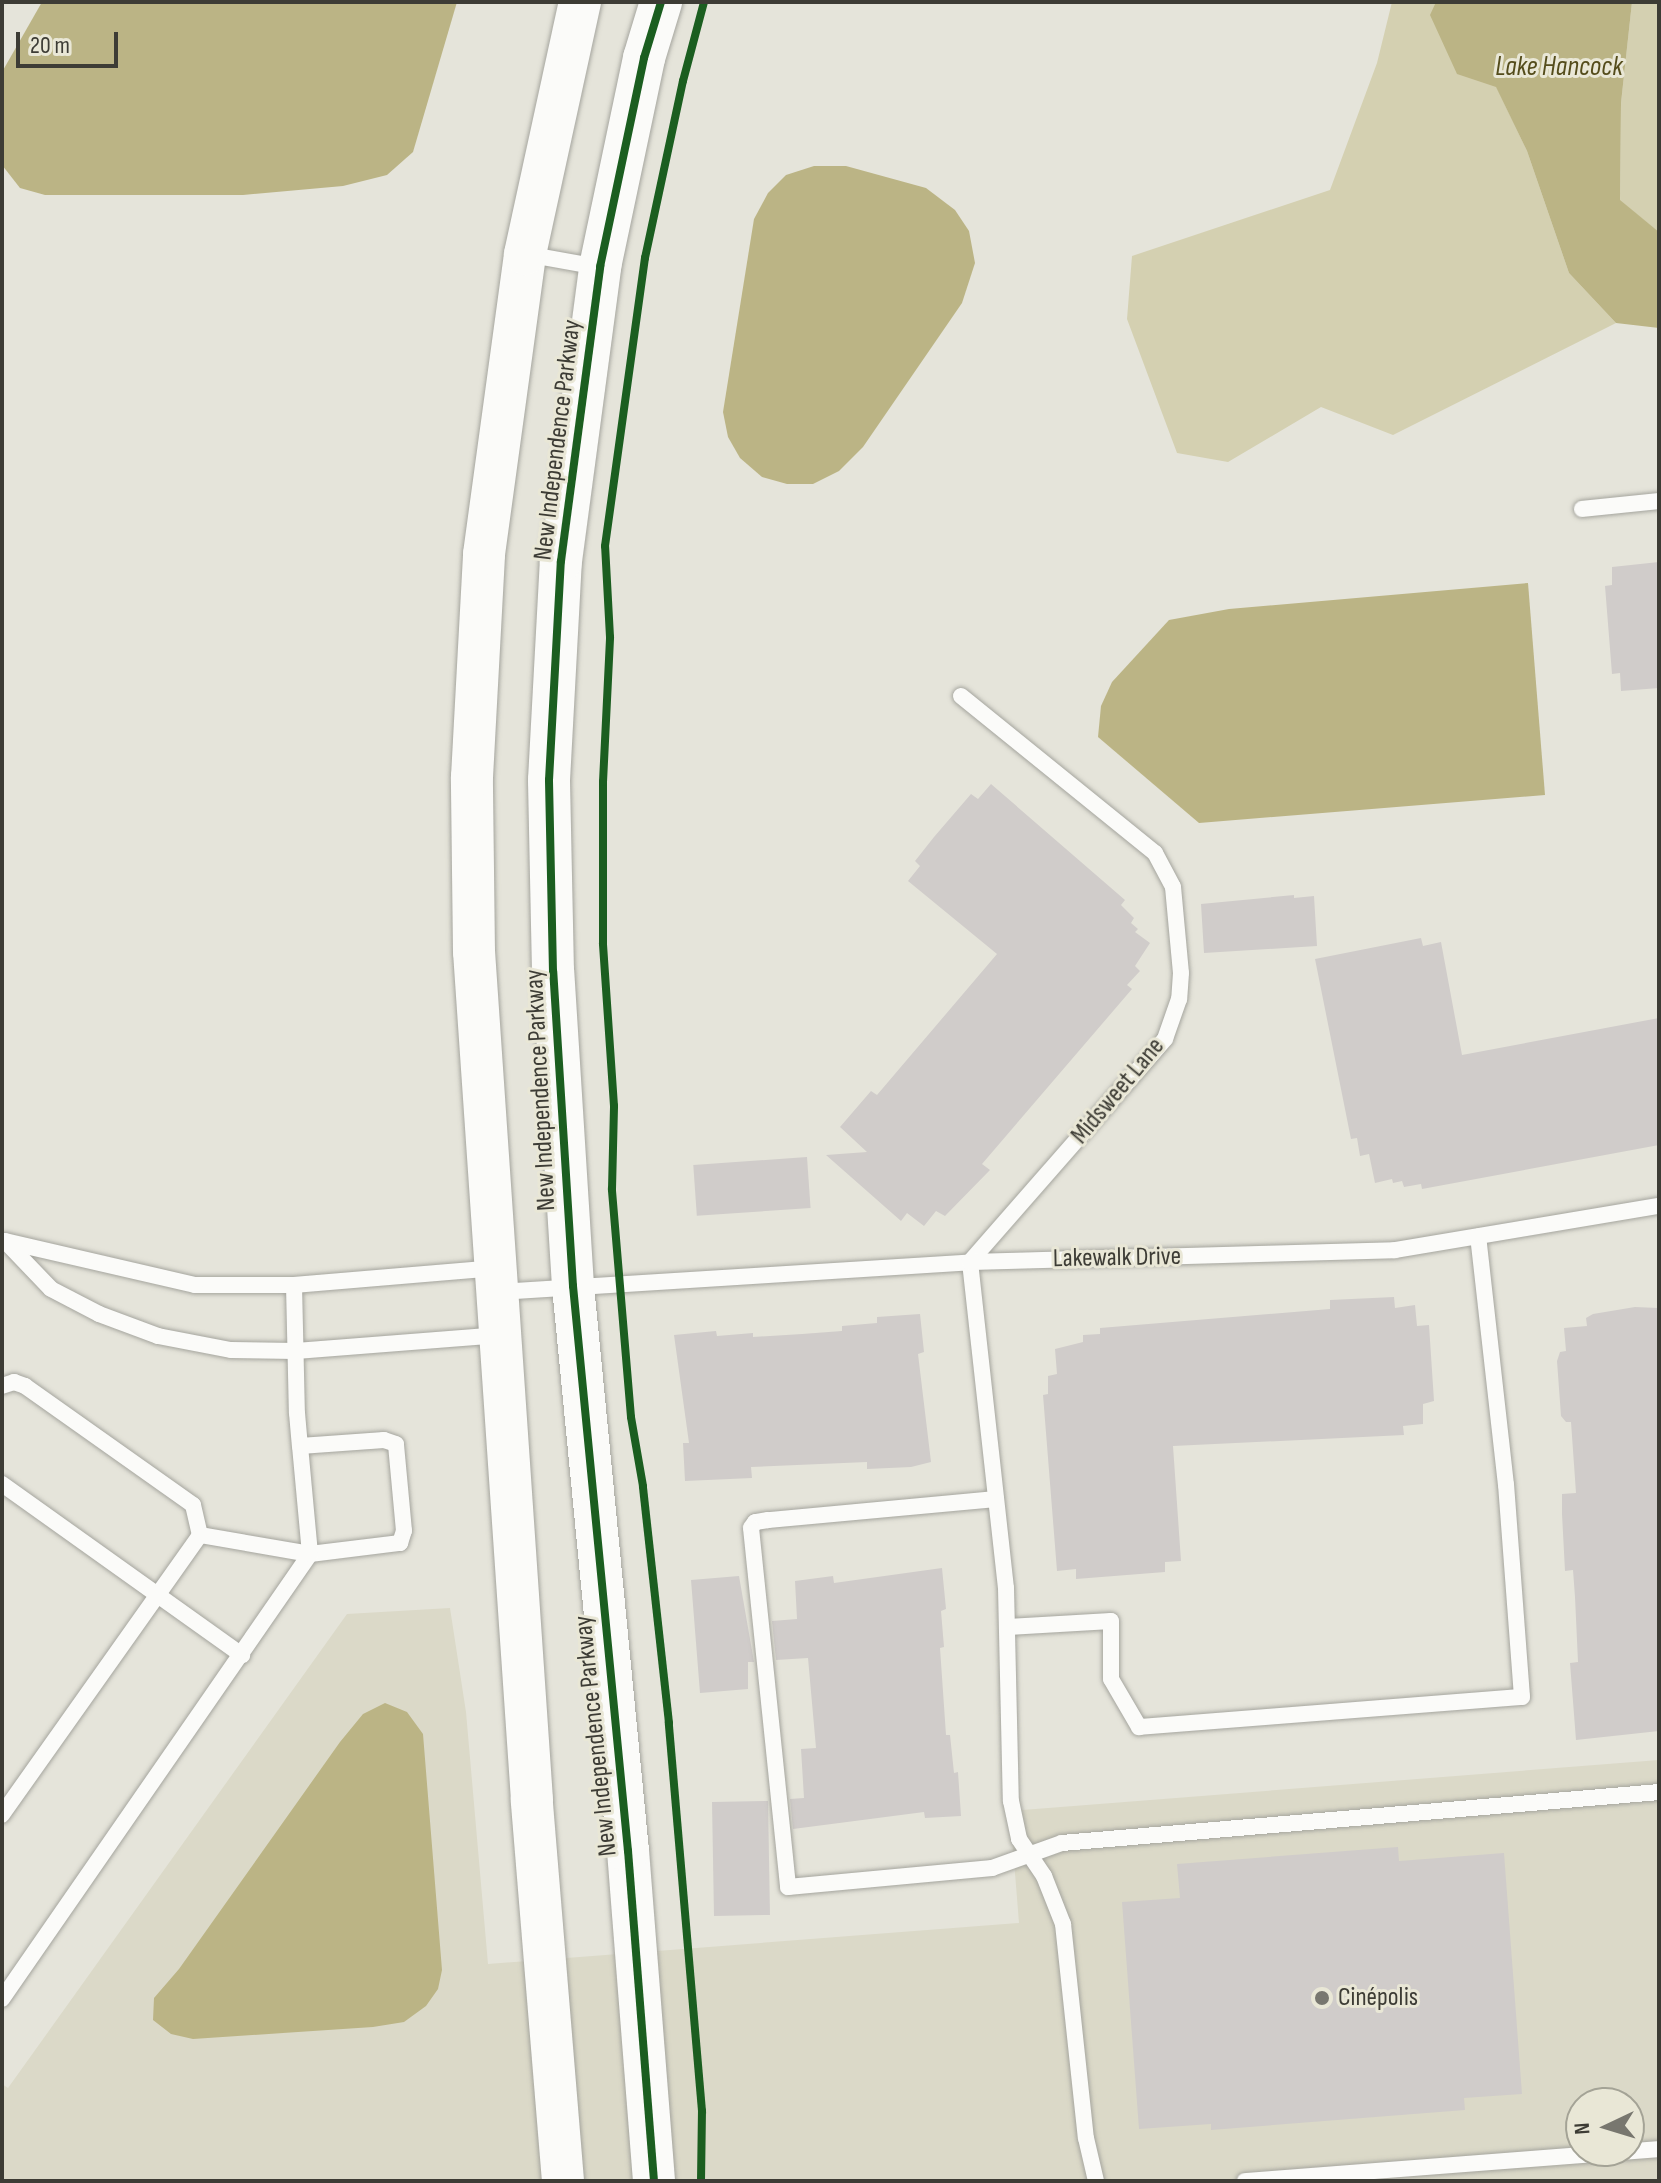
<!DOCTYPE html>
<html>
<head>
<meta charset="utf-8">
<style>
  body { margin:0 }
  #map { position:relative; width:1661px; height:2183px; overflow:hidden; background:#e5e4da; font-family:"Sofia Sans Condensed",sans-serif }
  div>[style] { position:absolute }
  .built>* { inset:0; background:#dbd9c8 }
  .green>* { inset:0; background:#d4d0b1 }
  .water>* { inset:0; background:#bbb485 }
  .building>* { inset:0; background:#d0ccca; transform-origin:0 0 }
  .roads { filter:drop-shadow(0 0 2px #a5a59e) drop-shadow(0 0 2px #a5a59e) }
  .service>* { height:16px; margin:-8px; padding:0 8px; transform-origin:8px; border-radius:8px; background:#fbfbf9 }
  .tertiary>* { height:42px; margin:-21px; padding:0 21px; transform-origin:21px; border-radius:21px; background:#fbfbf9 }
  .cycleway>* { height:8px; margin:-4px; padding:0 4px; transform-origin:4px; border-radius:4px; background:#1b5e20 }
  .dots>* { width:22px; height:22px; translate:-50% -50%; box-sizing:border-box; border:4px solid #e9e7d6; border-radius:50% }
  span { translate:-50% -50%; white-space:nowrap; text-align:center; line-height:1.15; -webkit-text-stroke:6px #e9e7d6; paint-order:stroke }
  .street-label { font-size:26px; color:#3d3c35 }
  .poi-label { font-size:26px; color:#3d3c35 }
  .left { translate:0 -50%; text-align:left }
  .water-label { font-size:28px; color:#544c1b; font-style:italic }
  .frame { position:absolute; inset:0; border:4px solid #3d3c35; pointer-events:none }
  .north { position:absolute; left:1565px; top:2087px; width:80px; height:80px; box-sizing:border-box; background:#e9e7d6; border:2px solid #a4a396; border-radius:50%; rotate:266deg; font-size:22px; font-weight:700; line-height:32px; text-align:center; color:#3d3c35 }
  .north::after { content:''; display:block; margin:auto; width:28px; height:36px; background:#78776f; clip-path:polygon(50% 0,100% 100%,50% 72%,0 100%) }
  .scale { position:absolute; left:16px; top:32px; width:102px; height:36px; box-sizing:border-box; border:4px solid #3d3c35; border-top:0; padding-left:10px; font-size:24px; line-height:28px; white-space:nowrap; color:#3d3c35; -webkit-text-stroke:6px #e9e7d6; paint-order:stroke }
</style>
</head>
<body>
<div id="map">
  <div class="built">
    <div style="clip-path:polygon(evenodd,450px 1608px,466px 1712px,488px 1964px,1019px 1923px,1010px 1811px,1659px 1760px,1659px 2181px,2px 2181px,2px 2084px,8px 2088px,347px 1614px,450px 1608px,1581px 2103px,1629px 2103px,1629px 2151px,1581px 2151px,1581px 2103px)"></div>
  </div>
  <div class="green">
    <div style="clip-path:polygon(1392px 2px,1437px 2px,1496px 86px,1527px 151px,1569px 273px,1616px 323px,1393px 435px,1321px 407px,1228px 462px,1177px 453px,1127px 319px,1132px 256px,1330px 190px,1377px 63px)"></div>
    <div style="clip-path:polygon(1632px 2px,1659px 2px,1659px 232px,1620px 201px,1621px 103px)"></div>
  </div>
  <div class="water">
    <div style="clip-path:polygon(42px 2px,457px 2px,413px 152px,387px 175px,343px 186px,243px 195px,45px 195px,20px 188px,2px 165px,2px 72px)"></div>
    <div style="clip-path:polygon(1436px 2px,1632px 2px,1621px 103px,1620px 200px,1659px 232px,1659px 328px,1616px 323px,1569px 273px,1527px 151px,1496px 87px,1457px 74px,1430px 15px)"></div>
    <div style="clip-path:polygon(814px 166px,846px 166px,926px 188px,955px 210px,969px 231px,975px 263px,962px 303px,863px 447px,839px 471px,813px 484px,787px 484px,762px 477px,740px 458px,728px 437px,723px 412px,754px 219px,768px 193px,786px 175px)"></div>
    <div style="clip-path:polygon(1528px 583px,1545px 795px,1199px 823px,1098px 737px,1101px 706px,1112px 682px,1169px 620px,1229px 609px)"></div>
    <div style="clip-path:polygon(385px 1703px,407px 1712px,423px 1734px,442px 1970px,438px 1989px,426px 2006px,404px 2022px,373px 2027px,193px 2039px,171px 2034px,153px 2020px,154px 1998px,179px 1969px,340px 1742px,363px 1714px)"></div>
  </div>
  <div class="building">
    <div style="clip-path:polygon(1659px 562px,1659px 688px,1621px 691px,1620px 673px,1612px 674px,1605px 586px,1612px 585px,1612px 567px)"></div>
    <div style="clip-path:polygon(991px 784px,1125px 900px,1121px 905px,1134px 918px,1131px 923px,1138px 929px,1135px 932px,1150px 943px,1135px 966px,1140px 971px,1127px 985px,1132px 989px,982px 1164px,990px 1170px,945px 1216px,936px 1211px,924px 1226px,907px 1213px,901px 1221px,826px 1155px,867px 1152px,840px 1127px,871px 1091px,877px 1095px,997px 954px,908px 881px,920px 866px,915px 861px,934px 837px,971px 794px,978px 799px)"></div>
    <div style="clip-path:polygon(1294px 895px,1294px 898px,1314px 896px,1317px 946px,1204px 953px,1201px 904px)"></div>
    <div style="clip-path:polygon(1421px 938px,1423px 946px,1441px 942px,1462px 1055px,1659px 1018px,1659px 1145px,1422px 1189px,1421px 1184px,1404px 1187px,1402px 1181px,1393px 1183px,1392px 1179px,1375px 1183px,1369px 1154px,1360px 1156px,1357px 1138px,1351px 1139px,1315px 959px)"></div>
    <div style="left:807px;top:1157px;width:51px;height:114px;rotate:86deg"></div>
    <div style="clip-path:polygon(1394px 1297px,1395px 1308px,1415px 1305px,1417px 1326px,1429px 1325px,1434px 1401px,1423px 1404px,1423px 1424px,1403px 1426px,1404px 1435px,1173px 1446px,1181px 1561px,1165px 1562px,1165px 1572px,1076px 1579px,1076px 1569px,1057px 1571px,1043px 1395px,1048px 1394px,1048px 1376px,1057px 1374px,1055px 1349px,1083px 1342px,1083px 1335px,1100px 1334px,1100px 1328px,1330px 1309px,1330px 1300px)"></div>
    <div style="clip-path:polygon(1635px 1307px,1658px 1308px,1659px 1325px,1659px 1731px,1576px 1740px,1570px 1663px,1578px 1662px,1575px 1597px,1573px 1570px,1565px 1571px,1562px 1514px,1562px 1494px,1576px 1493px,1571px 1422px,1566px 1422px,1561px 1416px,1557px 1361px,1560px 1352px,1566px 1351px,1564px 1328px,1587px 1326px,1586px 1318px,1593px 1314px)"></div>
    <div style="clip-path:polygon(920px 1314px,924px 1352px,918px 1354px,931px 1462px,911px 1467px,867px 1469px,867px 1462px,751px 1467px,752px 1478px,685px 1481px,683px 1443px,689px 1443px,674px 1335px,716px 1331px,717px 1336px,753px 1333px,753px 1337px,802px 1334px,842px 1331px,842px 1326px,877px 1323px,877px 1317px)"></div>
    <div style="clip-path:polygon(942px 1568px,946px 1609px,941px 1611px,944px 1647px,940px 1648px,946px 1735px,950px 1735px,954px 1773px,958px 1772px,961px 1816px,925px 1818px,924px 1812px,793px 1829px,790px 1799px,804px 1798px,801px 1749px,816px 1748px,808px 1658px,776px 1660px,772px 1621px,797px 1619px,795px 1581px,833px 1576px,834px 1583px)"></div>
    <div style="clip-path:polygon(739px 1576px,754px 1662px,748px 1662px,748px 1689px,700px 1693px,691px 1580px)"></div>
    <div style="left:768px;top:1801px;width:114px;height:56px;rotate:89deg"></div>
    <div style="clip-path:polygon(1398px 1847px,1399px 1861px,1504px 1853px,1522px 2094px,1464px 2098px,1465px 2110px,1211px 2130px,1211px 2124px,1139px 2129px,1122px 1902px,1180px 1898px,1177px 1864px)"></div>
  </div>
  <div class="roads">
    <div class="service">
      <div style="left:526px;top:254px;width:73px;rotate:10.2deg"></div>
      <div style="left:1582px;top:509px;width:77px;rotate:-5.9deg"></div>
      <div style="left:961px;top:696px;width:250px;rotate:39deg"></div>
      <div style="left:1155px;top:853px;width:38px;rotate:62deg"></div>
      <div style="left:1173px;top:887px;width:86px;rotate:84.7deg"></div>
      <div style="left:1181px;top:973px;width:26px;rotate:94deg"></div>
      <div style="left:1179px;top:999px;width:42px;rotate:109.3deg"></div>
      <div style="left:1165px;top:1039px;width:296px;rotate:131.2deg"></div>
      <div style="left:970px;top:1262px;width:328px;rotate:83.7deg"></div>
      <div style="left:1006px;top:1588px;width:213px;rotate:88.7deg"></div>
      <div style="left:1011px;top:1801px;width:39px;rotate:78deg"></div>
      <div style="left:1019px;top:1839px;width:45px;rotate:56deg"></div>
      <div style="left:1044px;top:1876px;width:52px;rotate:68.4deg"></div>
      <div style="left:1063px;top:1924px;width:215px;rotate:83.9deg"></div>
      <div style="left:1086px;top:2138px;width:44px;rotate:76.9deg"></div>
      <div style="left:496px;top:1268px;width:203px;rotate:175.2deg"></div>
      <div style="left:294px;top:1285px;width:99px;rotate:180deg"></div>
      <div style="left:195px;top:1285px;width:195px;rotate:-167deg"></div>
      <div style="left:5px;top:1241px;width:66px;rotate:46.2deg"></div>
      <div style="left:51px;top:1289px;width:54px;rotate:27.5deg"></div>
      <div style="left:99px;top:1314px;width:63px;rotate:20.4deg"></div>
      <div style="left:158px;top:1336px;width:74px;rotate:10.9deg"></div>
      <div style="left:231px;top:1350px;width:65px;rotate:0.9deg"></div>
      <div style="left:296px;top:1351px;width:205px;rotate:-4.5deg"></div>
      <div style="left:294px;top:1285px;width:128px;rotate:88.7deg"></div>
      <div style="left:297px;top:1413px;width:33px;rotate:85deg"></div>
      <div style="left:300px;top:1446px;width:108px;rotate:84.7deg"></div>
      <div style="left:310px;top:1554px;width:91px;rotate:-7deg"></div>
      <div style="left:400px;top:1543px;width:13px;rotate:-72deg"></div>
      <div style="left:404px;top:1531px;width:87px;rotate:-95.3deg"></div>
      <div style="left:396px;top:1444px;width:13px;rotate:-162deg"></div>
      <div style="left:384px;top:1440px;width:84px;rotate:175.9deg"></div>
      <div style="left:499px;top:1292px;width:472px;rotate:-3.6deg"></div>
      <div style="left:970px;top:1262px;width:425px;rotate:-1.6deg"></div>
      <div style="left:1395px;top:1250px;width:268px;rotate:-9.5deg"></div>
      <div style="left:2px;top:1386px;width:13px;rotate:-18deg"></div>
      <div style="left:14px;top:1382px;width:12px;rotate:20deg"></div>
      <div style="left:25px;top:1386px;width:206px;rotate:35.3deg"></div>
      <div style="left:193px;top:1505px;width:31px;rotate:77deg"></div>
      <div style="left:200px;top:1535px;width:343px;rotate:125.3deg"></div>
      <div style="left:2px;top:1484px;width:295px;rotate:35.5deg"></div>
      <div style="left:996px;top:1499px;width:229px;rotate:174.7deg"></div>
      <div style="left:768px;top:1520px;width:13px;rotate:171deg"></div>
      <div style="left:755px;top:1522px;width:7px;rotate:124deg"></div>
      <div style="left:751px;top:1528px;width:361px;rotate:84.1deg"></div>
      <div style="left:788px;top:1887px;width:205px;rotate:-5.3deg"></div>
      <div style="left:992px;top:1868px;width:74px;rotate:-19.7deg"></div>
      <div style="left:1062px;top:1843px;width:599px;rotate:-4.88deg"></div>
      <div style="left:1008px;top:1627px;width:103px;rotate:-3.3deg"></div>
      <div style="left:1111px;top:1621px;width:58px;rotate:90deg"></div>
      <div style="left:1111px;top:1679px;width:56px;rotate:59.7deg"></div>
      <div style="left:1139px;top:1727px;width:384px;rotate:-4.5deg"></div>
      <div style="left:1522px;top:1697px;width:213px;rotate:-94.3deg"></div>
      <div style="left:1506px;top:1485px;width:250px;rotate:-96.4deg"></div>
      <div style="left:2px;top:1999px;width:541px;rotate:-55.31deg"></div>
      <div style="left:310px;top:1554px;width:112px;rotate:-170.2deg"></div>
      <div style="left:1245px;top:2181px;width:415px;rotate:-4.4deg"></div>
    </div>
    <div class="tertiary">
      <div style="left:563px;top:2181px;width:382px;rotate:-94.7deg"></div>
      <div style="left:532px;top:1800px;width:850px;rotate:-93.91deg"></div>
      <div style="left:474px;top:952px;width:175px;rotate:-90.7deg"></div>
      <div style="left:472px;top:777px;width:223px;rotate:-86.9deg"></div>
      <div style="left:484px;top:554px;width:303px;rotate:-82.2deg"></div>
      <div style="left:525px;top:254px;width:258px;rotate:-77.7deg"></div>
      <div style="left:654px;top:2181px;width:331px;rotate:-94.5deg"></div>
      <div style="left:628px;top:1851px;width:568px;rotate:-95.56deg"></div>
      <div style="left:573px;top:1286px;width:315px;rotate:-93.6deg"></div>
      <div style="left:553px;top:972px;width:192px;rotate:-91.2deg"></div>
      <div style="left:549px;top:780px;width:219px;rotate:-86.9deg"></div>
      <div style="left:561px;top:561px;width:297px;rotate:-82.4deg"></div>
      <div style="left:600px;top:267px;width:214px;rotate:-78.1deg"></div>
      <div style="left:644px;top:58px;width:59px;rotate:-73.1deg"></div>
    </div>
  </div>
  <div class="cycleway">
    <div style="left:654px;top:2181px;width:331px;rotate:-94.5deg"></div>
    <div style="left:628px;top:1851px;width:568px;rotate:-95.56deg"></div>
    <div style="left:573px;top:1286px;width:315px;rotate:-93.6deg"></div>
    <div style="left:553px;top:972px;width:192px;rotate:-91.2deg"></div>
    <div style="left:549px;top:780px;width:219px;rotate:-86.9deg"></div>
    <div style="left:561px;top:561px;width:297px;rotate:-82.4deg"></div>
    <div style="left:600px;top:267px;width:214px;rotate:-78.1deg"></div>
    <div style="left:644px;top:58px;width:59px;rotate:-73.1deg"></div>
    <div style="left:701px;top:2181px;width:70px;rotate:-89.2deg"></div>
    <div style="left:702px;top:2111px;width:389px;rotate:-94.9deg"></div>
    <div style="left:669px;top:1723px;width:238px;rotate:-96.3deg"></div>
    <div style="left:643px;top:1486px;width:70px;rotate:-99.9deg"></div>
    <div style="left:631px;top:1417px;width:229px;rotate:-94.8deg"></div>
    <div style="left:612px;top:1189px;width:83px;rotate:-88.6deg"></div>
    <div style="left:614px;top:1106px;width:163px;rotate:-93.9deg"></div>
    <div style="left:603px;top:943px;width:161px;rotate:-90deg"></div>
    <div style="left:603px;top:782px;width:145px;rotate:-87.2deg"></div>
    <div style="left:610px;top:637px;width:91px;rotate:-93.1deg"></div>
    <div style="left:605px;top:546px;width:291px;rotate:-82.1deg"></div>
    <div style="left:645px;top:258px;width:181px;rotate:-77.9deg"></div>
    <div style="left:683px;top:81px;width:82px;rotate:-75.1deg"></div>
  </div>
  <div class="dots">
    <div style="left:1322px;top:1998px;background:#78776f"></div>
  </div>
  <div class="street-label">
    <span style="left:558px;top:440px;rotate:-83deg">New Independence Parkway</span>
    <span style="left:541px;top:1090px;rotate:-93deg">New Independence Parkway</span>
    <span style="left:1118px;top:1091px;rotate:-50deg">Midsweet Lane</span>
    <span style="left:1117px;top:1258px;rotate:-1deg">Lakewalk Drive</span>
    <span style="left:596px;top:1736px;rotate:-96deg">New Independence Parkway</span>
  </div>
  <div class="poi-label">
    <span class="left" style="left:1338px;top:1998px">Cinépolis</span>
  </div>
  <div class="water-label">
    <span style="left:1559px;top:67px">Lake Hancock</span>
  </div>
  <div class="frame"></div>
  <div class="north">N</div>
  <div class="scale">20 m</div>
</div>
</body>
</html>
